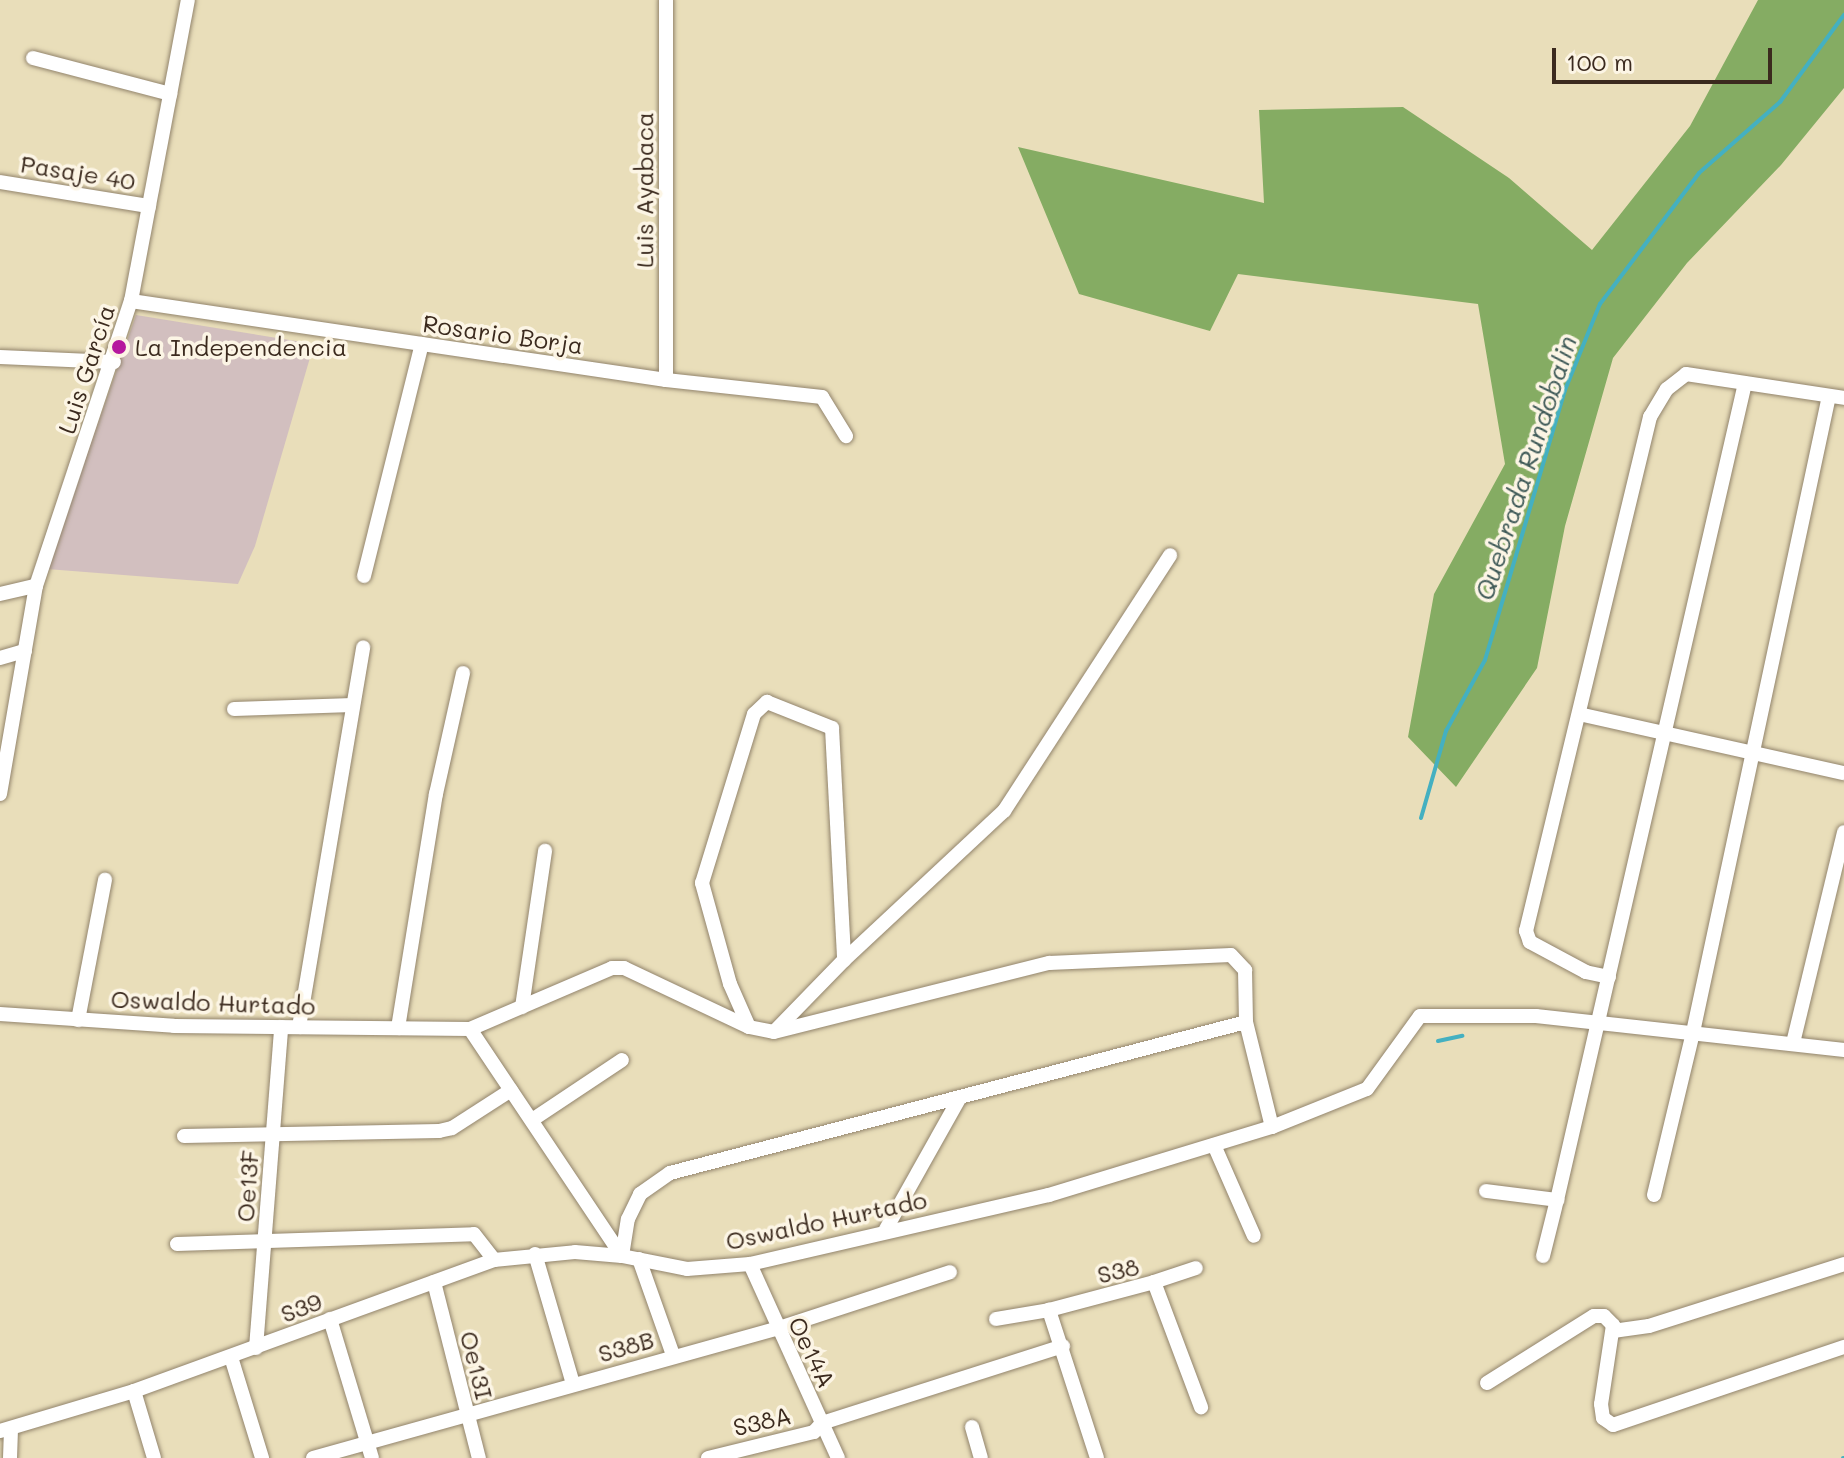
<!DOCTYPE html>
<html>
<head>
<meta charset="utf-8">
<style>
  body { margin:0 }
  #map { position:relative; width:1844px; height:1458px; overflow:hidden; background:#e9deba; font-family:Mali,sans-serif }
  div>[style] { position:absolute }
  .industrial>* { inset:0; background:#d2bfbf }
  .forest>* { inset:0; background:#85ac63 }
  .stream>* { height:4px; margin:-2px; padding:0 2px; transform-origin:2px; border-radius:2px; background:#44b0c1 }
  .roads { filter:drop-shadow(0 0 2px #92846c) drop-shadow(0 0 2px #92846c) }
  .street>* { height:14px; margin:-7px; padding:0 7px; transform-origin:7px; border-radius:7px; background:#fff }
  .dots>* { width:22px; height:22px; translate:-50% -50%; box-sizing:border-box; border:4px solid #fcf5e5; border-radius:50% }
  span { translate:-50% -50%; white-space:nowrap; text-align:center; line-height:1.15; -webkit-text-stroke:7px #fcf5e5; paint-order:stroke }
  .street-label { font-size:24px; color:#3b2a1e }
  .poi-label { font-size:24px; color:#3b2a1e }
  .left { translate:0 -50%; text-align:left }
  .water-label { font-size:26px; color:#3e5957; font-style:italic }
  .scale { position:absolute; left:1552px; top:48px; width:220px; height:36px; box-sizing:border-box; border:4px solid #3b2a1e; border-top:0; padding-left:10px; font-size:24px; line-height:28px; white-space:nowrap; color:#3b2a1e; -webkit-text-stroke:6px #fcf5e5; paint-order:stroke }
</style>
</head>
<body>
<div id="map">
  <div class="industrial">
    <div style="clip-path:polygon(136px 315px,314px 344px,255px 546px,238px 584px,47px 569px)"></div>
  </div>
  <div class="forest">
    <div style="clip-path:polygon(1758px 0,1844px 0,1844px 88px,1781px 165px,1687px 263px,1613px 358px,1565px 526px,1537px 668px,1456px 787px,1408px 737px,1434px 594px,1505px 464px,1478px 304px,1238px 274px,1210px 331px,1079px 294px,1018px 147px,1264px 203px,1259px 110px,1403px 107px,1509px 178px,1592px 250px,1690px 126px)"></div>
  </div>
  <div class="stream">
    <div style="left:1421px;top:818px;width:91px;rotate:-74deg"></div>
    <div style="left:1446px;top:731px;width:81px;rotate:-61.2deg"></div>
    <div style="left:1485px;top:660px;width:282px;rotate:-73.5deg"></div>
    <div style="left:1565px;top:390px;width:93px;rotate:-67.9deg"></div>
    <div style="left:1600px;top:304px;width:164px;rotate:-52.9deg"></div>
    <div style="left:1699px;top:173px;width:108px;rotate:-41.2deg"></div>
    <div style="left:1780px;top:102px;width:108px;rotate:-53.7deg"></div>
    <div style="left:1438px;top:1041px;width:25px;rotate:-12deg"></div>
    <div style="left:1843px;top:1458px;width:1px"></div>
  </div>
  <div class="roads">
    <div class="street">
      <div style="left:666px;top:0;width:380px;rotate:90deg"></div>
      <div style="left:33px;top:58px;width:142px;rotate:14.7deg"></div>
      <div style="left:0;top:182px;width:151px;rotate:9.2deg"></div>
      <div style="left:131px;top:301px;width:541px;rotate:8.4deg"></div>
      <div style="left:666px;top:380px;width:157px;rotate:6.2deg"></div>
      <div style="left:822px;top:397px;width:46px;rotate:58.4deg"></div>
      <div style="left:0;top:357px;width:114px;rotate:2.5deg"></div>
      <div style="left:364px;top:576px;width:239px;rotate:-76deg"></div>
      <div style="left:0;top:594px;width:37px;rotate:-13deg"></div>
      <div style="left:0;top:658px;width:26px;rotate:-16deg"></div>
      <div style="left:234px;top:709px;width:119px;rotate:-1.9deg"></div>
      <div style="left:1579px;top:714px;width:271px;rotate:12.6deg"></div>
      <div style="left:0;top:794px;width:211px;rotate:-80.2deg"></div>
      <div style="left:36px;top:586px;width:300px;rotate:-71.6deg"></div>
      <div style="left:131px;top:301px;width:306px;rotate:-79.3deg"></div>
      <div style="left:844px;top:960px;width:219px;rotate:-43deg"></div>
      <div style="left:1004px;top:811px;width:305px;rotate:-57deg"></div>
      <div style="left:1609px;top:977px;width:24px;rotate:-168deg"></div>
      <div style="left:1586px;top:972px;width:64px;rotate:-151.8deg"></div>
      <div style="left:1530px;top:942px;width:12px;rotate:-110deg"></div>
      <div style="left:1526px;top:931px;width:529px;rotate:-76.44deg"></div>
      <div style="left:1650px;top:417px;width:33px;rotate:-59deg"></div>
      <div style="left:1667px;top:389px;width:24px;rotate:-38deg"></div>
      <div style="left:1686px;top:374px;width:160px;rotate:8.6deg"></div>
      <div style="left:522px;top:1007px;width:158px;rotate:-81.6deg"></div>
      <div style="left:0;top:1014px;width:174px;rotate:3.9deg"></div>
      <div style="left:174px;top:1026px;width:296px;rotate:0.6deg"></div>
      <div style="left:470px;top:1029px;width:273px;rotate:56.2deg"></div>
      <div style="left:622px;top:1256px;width:66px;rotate:11.3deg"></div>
      <div style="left:687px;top:1269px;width:63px;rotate:-4.5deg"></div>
      <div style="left:750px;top:1264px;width:307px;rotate:-13deg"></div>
      <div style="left:1049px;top:1195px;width:233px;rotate:-17deg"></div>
      <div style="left:1272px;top:1127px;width:102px;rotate:-21.8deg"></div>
      <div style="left:1367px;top:1089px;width:90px;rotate:-54deg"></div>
      <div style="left:1420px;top:1016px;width:116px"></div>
      <div style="left:1536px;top:1016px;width:310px;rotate:6.3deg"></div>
      <div style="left:78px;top:1020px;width:143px;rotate:-79.1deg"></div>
      <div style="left:299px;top:1027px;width:385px;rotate:-80.4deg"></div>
      <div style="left:749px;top:1027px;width:47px;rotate:-113.8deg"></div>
      <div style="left:730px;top:984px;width:105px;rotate:-105.5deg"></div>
      <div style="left:702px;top:883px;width:177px;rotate:-72.9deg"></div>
      <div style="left:754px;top:714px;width:18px;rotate:-43deg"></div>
      <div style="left:767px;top:702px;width:70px;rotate:21.8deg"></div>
      <div style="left:832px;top:728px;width:232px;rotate:87deg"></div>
      <div style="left:844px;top:960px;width:100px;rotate:134.2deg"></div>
      <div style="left:398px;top:1028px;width:237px;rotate:-80.8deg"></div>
      <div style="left:436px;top:794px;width:124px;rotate:-77.4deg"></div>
      <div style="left:470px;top:1029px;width:155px;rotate:-23.2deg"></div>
      <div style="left:612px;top:968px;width:12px"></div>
      <div style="left:624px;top:968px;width:138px;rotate:25.3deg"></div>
      <div style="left:749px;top:1027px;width:25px;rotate:11deg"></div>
      <div style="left:774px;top:1032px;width:284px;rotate:-14.1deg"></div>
      <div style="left:1049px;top:963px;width:182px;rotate:-2.5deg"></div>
      <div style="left:1231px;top:955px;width:21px;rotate:47deg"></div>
      <div style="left:1245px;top:970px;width:52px;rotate:88.9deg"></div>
      <div style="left:1246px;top:1022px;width:108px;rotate:76.1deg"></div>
      <div style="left:1793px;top:1043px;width:217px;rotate:-76.4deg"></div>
      <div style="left:532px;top:1120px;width:108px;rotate:-33.7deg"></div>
      <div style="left:184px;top:1136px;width:255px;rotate:-1.1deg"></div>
      <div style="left:439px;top:1131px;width:13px;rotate:-13deg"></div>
      <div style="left:452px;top:1128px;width:70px;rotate:-32.8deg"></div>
      <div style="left:1214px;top:1145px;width:99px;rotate:66.3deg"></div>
      <div style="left:1486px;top:1191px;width:72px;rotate:7.2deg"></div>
      <div style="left:1557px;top:1200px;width:838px;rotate:-77.04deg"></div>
      <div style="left:1654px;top:1195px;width:163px;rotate:-76.5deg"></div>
      <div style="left:1692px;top:1037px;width:655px;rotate:-77.94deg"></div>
      <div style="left:886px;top:1229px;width:151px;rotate:-60.7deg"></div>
      <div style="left:177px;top:1244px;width:297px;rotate:-1.9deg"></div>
      <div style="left:474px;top:1234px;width:33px;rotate:52deg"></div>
      <div style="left:535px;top:1254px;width:135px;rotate:73.7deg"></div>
      <div style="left:1543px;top:1256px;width:58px;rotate:-76deg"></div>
      <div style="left:639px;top:1259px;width:102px;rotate:70.5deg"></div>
      <div style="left:750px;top:1264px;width:213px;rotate:65.6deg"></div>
      <div style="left:434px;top:1282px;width:182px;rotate:75.7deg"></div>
      <div style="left:1154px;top:1282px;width:44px;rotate:-18.4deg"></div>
      <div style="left:330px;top:1319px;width:145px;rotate:73.2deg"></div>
      <div style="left:996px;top:1319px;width:54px;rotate:-9.6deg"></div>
      <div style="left:1613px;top:1331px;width:36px;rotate:-8deg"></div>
      <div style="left:1649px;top:1326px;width:205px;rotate:-17.6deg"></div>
      <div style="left:256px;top:1348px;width:322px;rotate:-85.5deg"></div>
      <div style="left:231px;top:1357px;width:106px;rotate:72.9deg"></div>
      <div style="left:1487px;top:1383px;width:126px;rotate:-32.1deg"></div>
      <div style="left:1594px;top:1316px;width:10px"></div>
      <div style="left:1604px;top:1316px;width:13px;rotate:45deg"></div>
      <div style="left:1613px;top:1325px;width:80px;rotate:98.6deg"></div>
      <div style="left:1601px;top:1404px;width:14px;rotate:82deg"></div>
      <div style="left:1603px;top:1418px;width:12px;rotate:35deg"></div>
      <div style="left:1613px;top:1425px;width:244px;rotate:-18.7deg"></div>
      <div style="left:134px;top:1391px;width:70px;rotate:73.4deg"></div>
      <div style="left:972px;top:1427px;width:32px;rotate:74deg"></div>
      <div style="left:0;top:1431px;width:140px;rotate:-16.6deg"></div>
      <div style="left:134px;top:1391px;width:383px;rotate:-20deg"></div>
      <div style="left:494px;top:1260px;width:81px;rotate:-5.6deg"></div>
      <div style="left:575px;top:1252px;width:47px;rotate:4.9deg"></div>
      <div style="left:622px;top:1256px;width:37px;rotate:-81deg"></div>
      <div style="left:628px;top:1219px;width:28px;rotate:-64deg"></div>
      <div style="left:640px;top:1194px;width:37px;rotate:-35deg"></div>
      <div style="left:670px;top:1173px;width:595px;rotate:-14.69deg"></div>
      <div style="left:10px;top:1458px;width:29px;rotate:-88deg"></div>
      <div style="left:313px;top:1458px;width:481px;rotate:-15.6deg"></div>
      <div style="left:776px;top:1329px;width:183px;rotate:-18.1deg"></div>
      <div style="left:708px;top:1458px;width:109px;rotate:-13.8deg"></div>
      <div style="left:814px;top:1432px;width:12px;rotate:-48deg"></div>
      <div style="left:822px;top:1423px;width:253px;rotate:-17.7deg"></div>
      <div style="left:1097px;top:1458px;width:156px;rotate:-108deg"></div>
      <div style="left:1049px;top:1310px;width:109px;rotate:-14.9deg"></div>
      <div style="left:1154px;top:1282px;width:134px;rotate:69.4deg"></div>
    </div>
  </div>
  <div class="dots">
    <div style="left:119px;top:347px;background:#b5179e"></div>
  </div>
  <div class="street-label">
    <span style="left:78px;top:172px;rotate:9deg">Pasaje 40</span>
    <span style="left:644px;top:190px;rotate:-90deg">Luis Ayabaca</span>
    <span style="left:503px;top:334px;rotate:8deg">Rosario Borja</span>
    <span style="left:86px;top:369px;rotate:-72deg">Luis García</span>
    <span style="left:213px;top:1002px;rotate:2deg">Oswaldo Hurtado</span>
    <span style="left:247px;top:1186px;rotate:-86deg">Oe13F</span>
    <span style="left:826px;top:1220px;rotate:-12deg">Oswaldo Hurtado</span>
    <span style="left:1118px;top:1270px;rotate:-13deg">S38</span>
    <span style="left:301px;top:1307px;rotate:-21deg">S39</span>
    <span style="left:626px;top:1346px;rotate:-16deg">S38B</span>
    <span style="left:812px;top:1352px;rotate:64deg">Oe14A</span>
    <span style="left:477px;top:1365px;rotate:76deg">Oe13I</span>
    <span style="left:762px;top:1421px;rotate:-13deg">S38A</span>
  </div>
  <div class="poi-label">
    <span class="left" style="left:135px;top:347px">La Independencia</span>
  </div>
  <div class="water-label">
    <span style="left:1526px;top:468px;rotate:-72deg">Quebrada Rundobalin</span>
  </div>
  <div class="scale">100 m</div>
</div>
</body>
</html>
